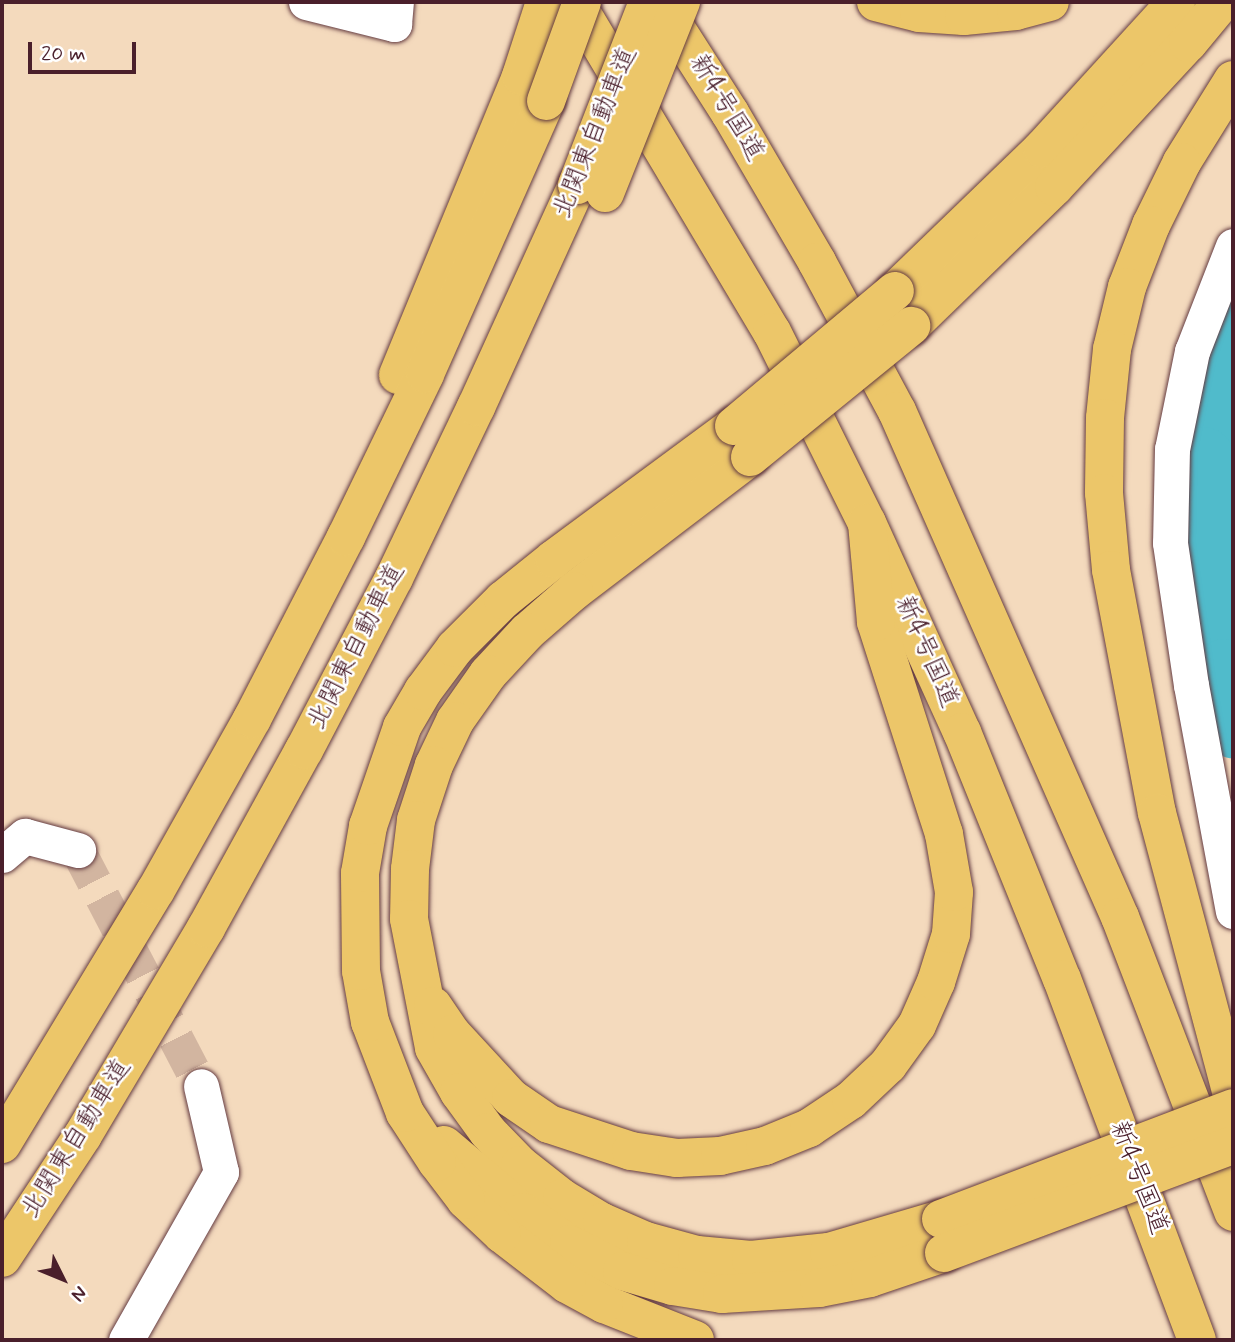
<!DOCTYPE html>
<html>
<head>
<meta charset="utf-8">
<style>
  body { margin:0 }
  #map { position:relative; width:1235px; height:1342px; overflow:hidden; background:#f4dabd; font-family:Mynerve,"Klee One",sans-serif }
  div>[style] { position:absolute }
  .river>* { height:65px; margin:-32.5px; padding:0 32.5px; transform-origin:32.5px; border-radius:32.5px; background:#50bbcb }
  .minor-tunnel>* { height:35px; margin-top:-17.5px; transform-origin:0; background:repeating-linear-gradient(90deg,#d2b5a0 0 35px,transparent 0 53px) }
  .roads { filter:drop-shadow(0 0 2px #643b41) drop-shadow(0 0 2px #643b41) }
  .minor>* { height:35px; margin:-17.5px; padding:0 17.5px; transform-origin:17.5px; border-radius:17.5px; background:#fff }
  .trunk>* { height:38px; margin:-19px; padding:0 19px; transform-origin:19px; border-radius:19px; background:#ecc669 }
  .motorway>* { height:38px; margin:-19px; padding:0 19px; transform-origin:19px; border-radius:19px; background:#ecc669 }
  .bridges { filter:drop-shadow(0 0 2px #643b41) drop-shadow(0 0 2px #643b41) }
  .motorway-bridge>* { height:38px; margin:-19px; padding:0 19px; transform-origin:19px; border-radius:19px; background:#ecc669 }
  span { translate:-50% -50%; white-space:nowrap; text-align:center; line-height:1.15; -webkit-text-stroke:5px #fff; paint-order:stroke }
  .street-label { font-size:26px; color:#4a1f2b }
  .frame { position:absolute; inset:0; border:4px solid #4a1f2b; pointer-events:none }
  .north { position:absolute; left:28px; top:1244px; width:70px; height:70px; -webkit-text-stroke:5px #fff; paint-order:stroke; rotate:133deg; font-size:19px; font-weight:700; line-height:28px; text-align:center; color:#4a1f2b }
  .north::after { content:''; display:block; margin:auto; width:24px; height:32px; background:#4a1f2b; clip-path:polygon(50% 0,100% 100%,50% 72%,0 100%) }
  .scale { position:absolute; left:28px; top:42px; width:108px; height:32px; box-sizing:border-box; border:4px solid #4a1f2b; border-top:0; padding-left:9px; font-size:21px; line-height:24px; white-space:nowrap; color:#4a1f2b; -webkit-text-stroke:5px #fff; paint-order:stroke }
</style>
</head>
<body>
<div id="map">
  <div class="river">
    <div style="left:1233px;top:314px;width:12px;rotate:132deg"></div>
    <div style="left:1225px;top:323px;width:138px;rotate:99.6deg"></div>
    <div style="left:1202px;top:459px;width:213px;rotate:84.1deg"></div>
    <div style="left:1224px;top:671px;width:55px;rotate:80.5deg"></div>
  </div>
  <div class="minor-tunnel">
    <div style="left:78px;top:850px;width:266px;rotate:62.5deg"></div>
  </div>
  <div class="roads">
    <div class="minor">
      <div style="left:306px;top:2px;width:91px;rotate:14deg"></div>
      <div style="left:394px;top:24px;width:22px;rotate:-85deg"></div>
      <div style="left:1233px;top:246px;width:113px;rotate:111.3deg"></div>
      <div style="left:1192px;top:351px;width:100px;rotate:101.5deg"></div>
      <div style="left:1172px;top:449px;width:94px;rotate:91.2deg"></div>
      <div style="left:1170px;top:543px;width:144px;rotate:81.6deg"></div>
      <div style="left:1191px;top:685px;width:230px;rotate:79.5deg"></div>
      <div style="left:2px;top:855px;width:30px;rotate:-40deg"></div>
      <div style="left:25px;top:836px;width:55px;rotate:14.8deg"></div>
      <div style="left:126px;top:1340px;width:193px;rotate:-60.5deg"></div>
      <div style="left:221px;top:1172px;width:88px;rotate:-103.1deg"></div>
    </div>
    <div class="trunk">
      <div style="left:575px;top:2px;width:384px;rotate:59.2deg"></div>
      <div style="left:772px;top:332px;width:213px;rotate:63.6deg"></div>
      <div style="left:867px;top:523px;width:230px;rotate:65.6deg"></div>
      <div style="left:962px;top:732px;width:266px;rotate:68deg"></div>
      <div style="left:1062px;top:979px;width:385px;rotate:69.5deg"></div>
      <div style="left:659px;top:2px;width:132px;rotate:57.4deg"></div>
      <div style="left:730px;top:113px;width:173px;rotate:59.7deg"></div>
      <div style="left:817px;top:262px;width:169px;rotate:61.8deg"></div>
      <div style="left:897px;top:411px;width:553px;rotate:66.22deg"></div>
      <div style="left:1120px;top:917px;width:316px;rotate:69deg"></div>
    </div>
    <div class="motorway">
      <div style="left:876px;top:2px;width:44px;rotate:14.3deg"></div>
      <div style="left:919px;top:13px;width:45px;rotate:3.8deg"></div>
      <div style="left:964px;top:16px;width:52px;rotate:-5.5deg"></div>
      <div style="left:1016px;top:11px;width:35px;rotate:-15deg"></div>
      <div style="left:1233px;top:80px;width:97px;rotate:121.9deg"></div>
      <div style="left:1182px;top:162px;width:70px;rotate:116.2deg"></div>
      <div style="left:1151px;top:225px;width:66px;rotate:111.2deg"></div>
      <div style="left:1127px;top:287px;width:64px;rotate:103.6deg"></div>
      <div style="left:1112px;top:349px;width:69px;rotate:95.8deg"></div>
      <div style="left:1105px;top:418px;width:75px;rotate:90.8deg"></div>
      <div style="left:1104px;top:493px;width:77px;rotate:84.8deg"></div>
      <div style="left:1111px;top:570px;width:247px;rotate:79.3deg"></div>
      <div style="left:1157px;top:813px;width:296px;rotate:75.1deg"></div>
      <div style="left:895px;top:291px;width:204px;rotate:-44deg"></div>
      <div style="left:1042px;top:149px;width:199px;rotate:-47.6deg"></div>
      <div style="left:911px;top:326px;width:199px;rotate:-44.2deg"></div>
      <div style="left:1054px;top:187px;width:197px;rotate:-47.1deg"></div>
      <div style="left:1188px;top:43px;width:53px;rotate:-50.3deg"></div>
      <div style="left:398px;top:375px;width:323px;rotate:-67.6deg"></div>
      <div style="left:521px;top:76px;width:78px;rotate:-72deg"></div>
      <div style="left:750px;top:457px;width:221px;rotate:142.7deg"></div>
      <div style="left:574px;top:591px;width:62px;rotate:138.9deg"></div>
      <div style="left:527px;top:632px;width:57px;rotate:132.9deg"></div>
      <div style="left:488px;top:674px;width:57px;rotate:125.1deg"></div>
      <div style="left:455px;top:721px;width:49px;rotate:115.5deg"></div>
      <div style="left:434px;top:765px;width:58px;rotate:108.1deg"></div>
      <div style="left:416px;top:820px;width:49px;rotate:97deg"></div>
      <div style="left:410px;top:869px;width:50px;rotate:91.1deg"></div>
      <div style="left:409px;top:919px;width:131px;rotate:79deg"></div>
      <div style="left:434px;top:1048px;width:51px;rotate:60.4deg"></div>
      <div style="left:459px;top:1092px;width:49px;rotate:54.1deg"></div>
      <div style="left:488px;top:1132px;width:46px;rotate:45.9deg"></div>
      <div style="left:520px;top:1165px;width:53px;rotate:38.2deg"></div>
      <div style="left:562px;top:1198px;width:47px;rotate:31deg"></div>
      <div style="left:602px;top:1222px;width:48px;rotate:23.4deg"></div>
      <div style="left:646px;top:1241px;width:53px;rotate:15.4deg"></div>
      <div style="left:697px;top:1255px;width:54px;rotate:5.3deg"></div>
      <div style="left:751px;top:1260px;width:78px;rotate:-5.9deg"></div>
      <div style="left:829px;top:1252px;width:117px;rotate:-16.4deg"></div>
      <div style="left:433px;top:1006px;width:34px;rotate:56deg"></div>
      <div style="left:452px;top:1034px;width:87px;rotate:47.3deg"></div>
      <div style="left:511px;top:1098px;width:46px;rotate:34.4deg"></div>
      <div style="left:549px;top:1124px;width:86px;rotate:18.2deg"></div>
      <div style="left:631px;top:1151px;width:47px;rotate:8.7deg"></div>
      <div style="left:677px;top:1158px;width:43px;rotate:-2.7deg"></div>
      <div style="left:720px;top:1156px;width:46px;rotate:-12.5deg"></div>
      <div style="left:765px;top:1146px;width:48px;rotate:-22.2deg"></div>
      <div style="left:809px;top:1128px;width:50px;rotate:-33.7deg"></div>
      <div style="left:851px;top:1100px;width:51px;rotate:-43.4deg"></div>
      <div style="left:888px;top:1065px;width:49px;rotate:-54.1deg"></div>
      <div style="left:917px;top:1025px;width:47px;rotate:-66.2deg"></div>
      <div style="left:936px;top:982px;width:50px;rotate:-72.6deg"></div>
      <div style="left:951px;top:934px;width:42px;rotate:-85.9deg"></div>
      <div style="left:954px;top:892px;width:59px;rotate:-99.8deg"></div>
      <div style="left:944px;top:834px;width:223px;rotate:-107.8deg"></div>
      <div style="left:876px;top:622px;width:99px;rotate:-95.2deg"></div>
      <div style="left:2px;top:1144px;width:297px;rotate:-58.8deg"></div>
      <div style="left:156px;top:890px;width:196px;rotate:-60.7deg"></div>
      <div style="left:252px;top:719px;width:205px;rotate:-62.7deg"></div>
      <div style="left:346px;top:537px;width:181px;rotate:-64.1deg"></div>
      <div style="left:425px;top:374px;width:299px;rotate:-66.1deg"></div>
      <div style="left:444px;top:1145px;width:104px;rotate:40.3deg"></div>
      <div style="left:523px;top:1212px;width:56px;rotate:34.8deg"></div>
      <div style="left:569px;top:1244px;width:59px;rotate:27deg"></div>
      <div style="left:622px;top:1271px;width:53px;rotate:16.4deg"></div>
      <div style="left:673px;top:1286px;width:50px;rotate:9.3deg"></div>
      <div style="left:722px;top:1294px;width:97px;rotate:-3.5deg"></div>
      <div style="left:819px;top:1288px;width:52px;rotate:-11.1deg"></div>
      <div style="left:870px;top:1278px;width:78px;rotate:-18.7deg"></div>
      <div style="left:2px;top:1258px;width:147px;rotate:-56.6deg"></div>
      <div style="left:83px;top:1135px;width:241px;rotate:-59.3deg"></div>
      <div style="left:206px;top:928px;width:203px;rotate:-61.2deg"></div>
      <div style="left:304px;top:750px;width:194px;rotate:-62.4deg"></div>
      <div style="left:394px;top:578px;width:190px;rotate:-64.4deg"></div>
      <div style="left:476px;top:407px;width:244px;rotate:-65.5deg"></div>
      <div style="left:695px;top:1340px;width:98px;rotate:-158.4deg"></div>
      <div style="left:604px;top:1304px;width:42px;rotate:-151.6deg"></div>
      <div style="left:567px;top:1284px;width:82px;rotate:-142.4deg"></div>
      <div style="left:502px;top:1234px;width:50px;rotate:-136.6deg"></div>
      <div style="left:466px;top:1200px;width:48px;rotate:-127.3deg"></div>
      <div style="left:437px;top:1162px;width:59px;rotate:-123.1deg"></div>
      <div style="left:405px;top:1113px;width:97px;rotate:-111deg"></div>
      <div style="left:370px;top:1022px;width:52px;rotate:-100deg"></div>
      <div style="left:361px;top:971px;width:98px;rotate:-90.6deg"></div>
      <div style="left:360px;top:873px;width:48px;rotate:-80.3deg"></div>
      <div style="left:368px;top:826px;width:105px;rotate:-71deg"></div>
      <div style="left:402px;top:727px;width:42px;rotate:-59.7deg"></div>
      <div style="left:423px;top:691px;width:54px;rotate:-53.3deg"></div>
      <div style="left:455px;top:648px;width:68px;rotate:-45deg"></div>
      <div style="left:503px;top:600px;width:65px;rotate:-38.8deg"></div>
      <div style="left:554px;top:559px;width:224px;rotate:-36.5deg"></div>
    </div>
  </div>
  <div class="bridges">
    <div class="motorway-bridge">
      <div style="left:546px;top:101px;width:105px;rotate:-70deg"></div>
      <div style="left:577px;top:185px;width:196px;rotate:-68.8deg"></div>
      <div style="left:605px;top:193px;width:206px;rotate:-68.3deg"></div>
      <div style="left:734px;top:426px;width:210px;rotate:-40deg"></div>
      <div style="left:750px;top:457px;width:208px;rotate:-39.1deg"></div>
      <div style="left:941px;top:1219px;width:312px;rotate:-20.8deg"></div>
      <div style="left:944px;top:1253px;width:309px;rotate:-20.5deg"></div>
    </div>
  </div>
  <div class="street-label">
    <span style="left:726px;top:108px;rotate:59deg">新4号国道</span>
    <span style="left:596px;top:133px;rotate:-68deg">北関東自動車道</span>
    <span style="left:357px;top:647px;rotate:-63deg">北関東自動車道</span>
    <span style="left:926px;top:652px;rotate:66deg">新4号国道</span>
    <span style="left:77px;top:1139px;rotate:-58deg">北関東自動車道</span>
    <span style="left:1138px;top:1178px;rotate:69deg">新4号国道</span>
  </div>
  <div class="frame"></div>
  <div class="north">N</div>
  <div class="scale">20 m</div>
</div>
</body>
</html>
